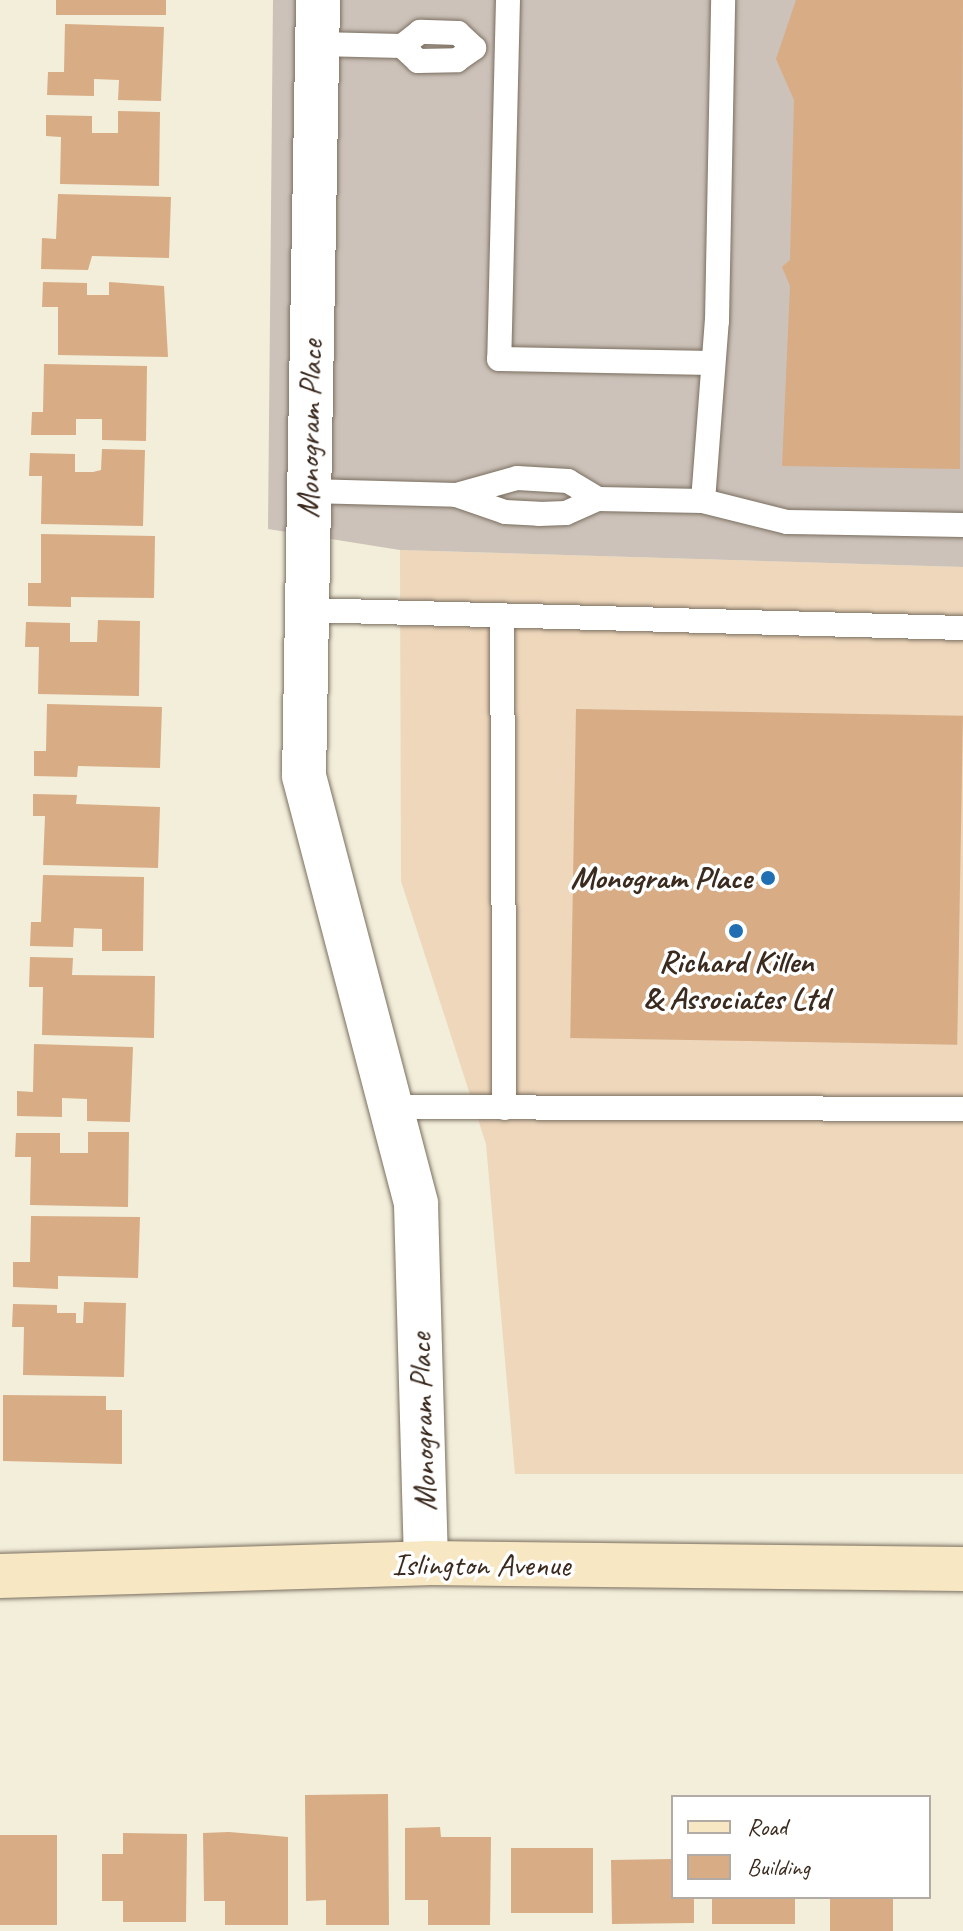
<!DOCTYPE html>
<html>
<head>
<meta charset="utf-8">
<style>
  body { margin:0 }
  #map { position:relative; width:963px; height:1931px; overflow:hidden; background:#f2eeda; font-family:Caveat,sans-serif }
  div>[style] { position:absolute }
  .built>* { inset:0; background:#eed7bb }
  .industrial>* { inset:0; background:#ccc2b9 }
  .building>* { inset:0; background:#d8ac84; transform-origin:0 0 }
  .roads { filter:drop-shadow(0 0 2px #7b6f60) drop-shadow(0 0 2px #7b6f60) }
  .service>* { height:24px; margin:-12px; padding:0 12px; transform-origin:12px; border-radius:12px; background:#fff }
  .minor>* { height:44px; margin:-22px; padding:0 22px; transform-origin:22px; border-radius:22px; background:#fff }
  .secondary>* { height:44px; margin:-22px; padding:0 22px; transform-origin:22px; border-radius:22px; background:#f8e7c3 }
  .dots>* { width:22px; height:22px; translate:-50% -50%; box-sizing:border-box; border:4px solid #fff; border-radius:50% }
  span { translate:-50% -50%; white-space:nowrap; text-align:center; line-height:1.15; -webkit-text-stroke:7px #fff; paint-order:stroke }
  .street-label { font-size:32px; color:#3b2a1e }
  .poi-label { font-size:32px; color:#3b2a1e; font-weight:700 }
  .right { translate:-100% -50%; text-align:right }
  .legend { position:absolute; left:671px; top:1795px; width:260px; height:104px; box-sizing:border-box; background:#fff; border:2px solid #b1aaa5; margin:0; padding:10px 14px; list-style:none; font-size:24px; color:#3b2a1e }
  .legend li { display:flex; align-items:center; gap:16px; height:40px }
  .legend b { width:40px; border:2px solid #b1aaa5 }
</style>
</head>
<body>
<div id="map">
  <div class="built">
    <div style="clip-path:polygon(400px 550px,963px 567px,963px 1474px,515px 1474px,486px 1144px,401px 881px)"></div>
  </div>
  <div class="industrial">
    <div style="clip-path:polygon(273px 0,963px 0,963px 567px,400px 550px,268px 529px)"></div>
  </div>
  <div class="building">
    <div style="left:56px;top:0;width:110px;height:15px"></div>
    <div style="clip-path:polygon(796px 0,963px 0,960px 469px,782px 466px,790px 286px,782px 267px,790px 260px,794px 100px,776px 59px)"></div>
    <div style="clip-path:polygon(65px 24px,164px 27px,161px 101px,118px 100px,119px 80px,94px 79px,94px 96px,47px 95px,48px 72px,64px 72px)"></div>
    <div style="clip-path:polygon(118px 111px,160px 112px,159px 186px,60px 184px,61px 137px,46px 136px,46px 115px,92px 116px,92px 133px,118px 133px)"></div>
    <div style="clip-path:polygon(58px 194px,171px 197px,169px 258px,92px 256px,88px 270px,41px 269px,42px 238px,56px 239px)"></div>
    <div style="clip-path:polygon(43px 282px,87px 283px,87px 295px,109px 295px,109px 282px,164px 286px,168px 357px,58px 355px,58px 307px,42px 307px)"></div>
    <div style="clip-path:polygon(44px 364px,147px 366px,146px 441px,102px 440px,102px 419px,76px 419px,76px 435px,31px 435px,32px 412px,43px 412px)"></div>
    <div style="clip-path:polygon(102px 449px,145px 450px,143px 526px,41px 524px,42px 476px,29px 476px,30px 453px,75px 454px,75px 472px,93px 472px,101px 470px)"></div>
    <div style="clip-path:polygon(41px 534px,155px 536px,154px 598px,71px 597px,71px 607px,28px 606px,28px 583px,41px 583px)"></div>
    <div style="clip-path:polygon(98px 620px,140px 621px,139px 696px,38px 694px,39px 647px,25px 647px,26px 622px,70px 623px,70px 642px,97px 642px)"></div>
    <div style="clip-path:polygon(47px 704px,162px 707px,160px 768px,78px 766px,77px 777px,34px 776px,34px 751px,46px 751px)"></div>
    <div style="left:576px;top:709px;width:387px;height:329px;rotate:1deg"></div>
    <div style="clip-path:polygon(33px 794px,77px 795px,76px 804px,160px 807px,158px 868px,43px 865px,45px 816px,33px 816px)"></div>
    <div style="clip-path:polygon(43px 875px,144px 877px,143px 951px,102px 951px,102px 929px,74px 928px,73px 947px,30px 946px,31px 922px,41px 922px)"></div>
    <div style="clip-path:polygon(30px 957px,73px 958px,72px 975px,155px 976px,154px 1038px,42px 1035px,43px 987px,29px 987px)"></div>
    <div style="clip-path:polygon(34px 1044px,133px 1047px,130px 1122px,87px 1121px,87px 1099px,62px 1098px,62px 1117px,17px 1116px,17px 1091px,33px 1092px)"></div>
    <div style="clip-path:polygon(88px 1132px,129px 1132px,128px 1207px,30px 1205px,31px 1157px,15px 1157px,16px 1133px,60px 1133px,60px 1153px,88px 1153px)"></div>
    <div style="clip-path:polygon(31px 1216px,140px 1217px,138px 1278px,58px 1276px,58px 1289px,13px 1287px,13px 1262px,30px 1262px)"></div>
    <div style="clip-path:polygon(84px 1302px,126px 1303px,124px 1377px,23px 1375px,24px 1327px,12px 1327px,13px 1304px,57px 1305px,57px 1313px,76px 1313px,76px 1323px,83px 1323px)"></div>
    <div style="clip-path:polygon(3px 1395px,106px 1396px,106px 1410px,122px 1410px,122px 1464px,3px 1461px)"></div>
    <div style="clip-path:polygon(388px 1794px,389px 1925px,326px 1925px,326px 1900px,306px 1901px,305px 1795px)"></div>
    <div style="clip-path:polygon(440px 1827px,441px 1837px,491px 1837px,490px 1925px,428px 1925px,428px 1900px,405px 1900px,405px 1828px)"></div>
    <div style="clip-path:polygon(229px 1832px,288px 1837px,288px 1925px,225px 1925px,225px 1901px,204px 1901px,203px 1833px)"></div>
    <div style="clip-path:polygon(123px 1833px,187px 1834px,186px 1922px,123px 1922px,123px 1901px,102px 1901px,102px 1854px,123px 1854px)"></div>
    <div style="left:57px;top:1835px;width:90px;height:57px;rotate:90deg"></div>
    <div style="left:511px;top:1848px;width:82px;height:65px"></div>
    <div style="clip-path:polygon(673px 1859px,673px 1897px,694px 1897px,694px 1923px,612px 1924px,611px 1860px)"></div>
    <div style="left:712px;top:1897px;width:83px;height:27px"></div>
    <div style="left:830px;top:1897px;width:63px;height:34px"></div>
  </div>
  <div class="roads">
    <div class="service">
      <div style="left:508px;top:0;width:359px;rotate:91.4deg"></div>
      <div style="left:499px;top:359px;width:214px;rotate:1.1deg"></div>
      <div style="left:317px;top:44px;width:85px;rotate:1.3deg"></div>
      <div style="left:402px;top:46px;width:22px;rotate:43deg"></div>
      <div style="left:418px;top:61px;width:39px;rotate:-1deg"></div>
      <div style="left:457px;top:60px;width:21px;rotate:-35deg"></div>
      <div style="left:474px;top:48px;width:22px;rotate:-137deg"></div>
      <div style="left:458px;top:33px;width:38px;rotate:-178deg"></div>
      <div style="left:420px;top:32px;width:23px;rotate:142deg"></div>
      <div style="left:308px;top:491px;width:148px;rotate:1.5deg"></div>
      <div style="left:456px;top:495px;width:52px;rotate:19.1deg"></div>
      <div style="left:505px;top:512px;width:34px;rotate:3deg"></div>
      <div style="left:539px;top:514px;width:27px;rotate:-2deg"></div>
      <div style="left:566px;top:513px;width:35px;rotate:-24deg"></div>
      <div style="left:598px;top:499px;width:35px;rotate:-149deg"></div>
      <div style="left:568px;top:481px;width:51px;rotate:-176.6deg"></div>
      <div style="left:517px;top:478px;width:63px;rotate:164.4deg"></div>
      <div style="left:598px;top:499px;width:105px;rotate:1.1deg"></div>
      <div style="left:703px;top:501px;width:87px;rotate:14deg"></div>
      <div style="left:787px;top:522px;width:176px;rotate:1deg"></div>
      <div style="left:703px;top:501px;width:181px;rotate:-85.6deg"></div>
      <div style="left:717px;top:321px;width:321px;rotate:-88.9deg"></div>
      <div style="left:306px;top:610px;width:657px;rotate:1.57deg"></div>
      <div style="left:502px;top:616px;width:492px;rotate:89.7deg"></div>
      <div style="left:391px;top:1107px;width:572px;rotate:0.2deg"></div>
    </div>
    <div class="minor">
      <div style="left:318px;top:0;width:776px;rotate:91.03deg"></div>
      <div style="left:304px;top:776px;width:442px;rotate:75.3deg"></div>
      <div style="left:416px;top:1204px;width:359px;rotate:88.4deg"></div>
    </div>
    <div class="secondary">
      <div style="left:0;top:1576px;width:426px;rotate:-1.7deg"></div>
      <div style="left:426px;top:1563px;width:537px;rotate:0.64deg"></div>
    </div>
  </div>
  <div class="dots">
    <div style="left:768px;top:878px;background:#1f6fb2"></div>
    <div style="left:736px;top:931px;background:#1f6fb2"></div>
  </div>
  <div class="street-label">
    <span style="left:310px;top:429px;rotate:-89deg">Monogram Place</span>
    <span style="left:423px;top:1422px;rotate:-92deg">Monogram Place</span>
    <span style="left:481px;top:1565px">Islington Avenue</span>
  </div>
  <div class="poi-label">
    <span class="right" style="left:752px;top:878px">Monogram Place</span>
    <span style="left:736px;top:981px">Richard Killen<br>&amp; Associates Ltd</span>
  </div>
  <ul class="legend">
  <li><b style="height:10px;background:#f8e7c3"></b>Road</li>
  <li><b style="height:22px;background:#d8ac84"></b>Building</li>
  </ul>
</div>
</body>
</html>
